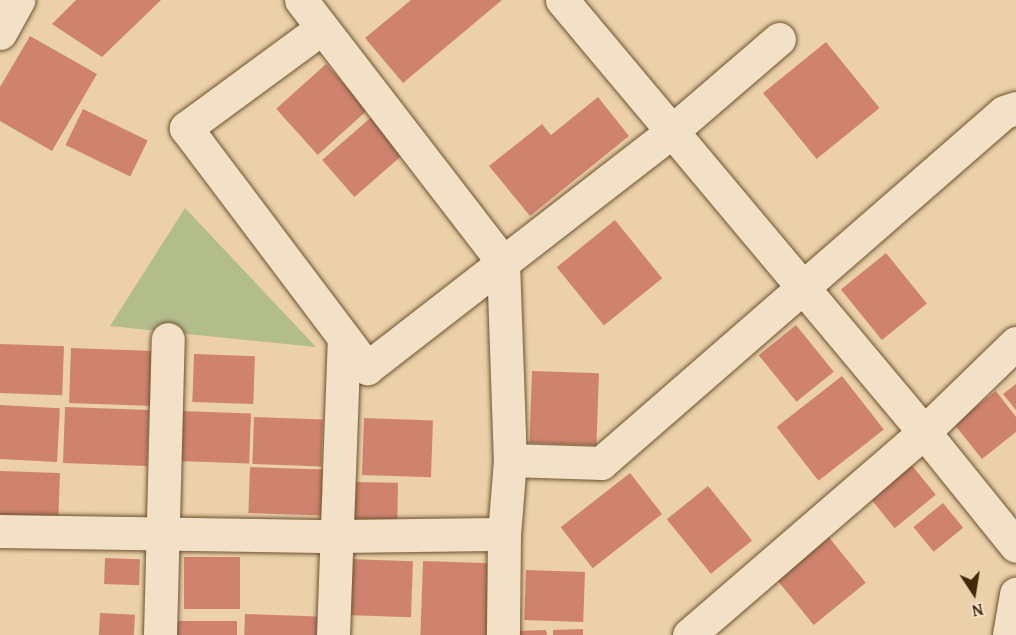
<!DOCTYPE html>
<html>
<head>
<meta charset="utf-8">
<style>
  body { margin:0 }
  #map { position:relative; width:1016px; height:635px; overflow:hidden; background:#ebd0a9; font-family:"Gentium Book Plus",serif }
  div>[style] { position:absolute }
  .green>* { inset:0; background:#b3bc8b }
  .building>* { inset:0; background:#cf836e; transform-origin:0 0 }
  .roads { filter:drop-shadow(0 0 2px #6d5330) drop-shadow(0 0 2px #6d5330) }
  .minor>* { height:33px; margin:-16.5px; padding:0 16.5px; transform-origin:16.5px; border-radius:16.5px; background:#f2e0c7 }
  span { translate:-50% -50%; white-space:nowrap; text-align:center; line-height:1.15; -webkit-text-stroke:4.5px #f2e0c7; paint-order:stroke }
  .north { position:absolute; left:944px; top:563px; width:60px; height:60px; -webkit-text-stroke:4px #f2e0c7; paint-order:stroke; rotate:168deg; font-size:16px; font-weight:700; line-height:24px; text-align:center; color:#432908 }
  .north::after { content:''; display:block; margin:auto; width:21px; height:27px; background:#432908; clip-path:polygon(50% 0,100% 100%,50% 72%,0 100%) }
</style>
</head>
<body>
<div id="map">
  <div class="green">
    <div style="clip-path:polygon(185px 208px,316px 347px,110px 326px)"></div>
  </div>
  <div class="building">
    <div style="clip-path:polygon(76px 0,161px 0,102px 57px,52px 24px)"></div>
    <div style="clip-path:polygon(411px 0,502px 0,403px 83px,365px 38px)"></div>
    <div style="clip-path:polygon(30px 36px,97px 74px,52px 151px,0 121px,0 87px)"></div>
    <div style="left:826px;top:42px;width:85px;height:81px;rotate:51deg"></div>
    <div style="left:326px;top:64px;width:62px;height:67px;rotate:48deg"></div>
    <div style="clip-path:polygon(598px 97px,629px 136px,530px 216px,489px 166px,542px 124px,551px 135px)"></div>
    <div style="left:83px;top:109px;width:72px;height:40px;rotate:26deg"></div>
    <div style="left:375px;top:114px;width:49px;height:70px;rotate:49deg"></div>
    <div style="left:615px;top:220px;width:75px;height:75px;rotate:51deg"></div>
    <div style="left:886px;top:253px;width:65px;height:58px;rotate:51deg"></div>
    <div style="left:796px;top:325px;width:60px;height:48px;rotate:51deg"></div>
    <div style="left:0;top:344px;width:64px;height:49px;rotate:2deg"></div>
    <div style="left:71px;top:348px;width:84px;height:55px;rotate:2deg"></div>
    <div style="left:194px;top:354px;width:61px;height:48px;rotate:2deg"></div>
    <div style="left:532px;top:371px;width:67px;height:72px;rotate:2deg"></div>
    <div style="left:842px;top:376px;width:68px;height:83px;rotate:52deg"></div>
    <div style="clip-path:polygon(1016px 384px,1016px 410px,1003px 394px)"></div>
    <div style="clip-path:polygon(996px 391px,1016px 417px,1016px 432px,982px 459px,954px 424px)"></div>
    <div style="left:0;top:405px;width:60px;height:54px;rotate:3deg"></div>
    <div style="left:65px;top:407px;width:84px;height:56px;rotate:2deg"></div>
    <div style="left:180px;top:411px;width:71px;height:50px;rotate:2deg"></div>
    <div style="left:254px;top:417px;width:69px;height:47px;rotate:2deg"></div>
    <div style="left:364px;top:418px;width:69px;height:57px;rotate:2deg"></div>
    <div style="left:910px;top:463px;width:41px;height:53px;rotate:51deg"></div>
    <div style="left:250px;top:467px;width:73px;height:46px;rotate:2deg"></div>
    <div style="left:0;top:471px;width:60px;height:44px;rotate:2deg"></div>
    <div style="left:630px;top:473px;width:52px;height:88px;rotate:52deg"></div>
    <div style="left:352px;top:482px;width:46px;height:39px;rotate:1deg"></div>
    <div style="left:708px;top:486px;width:70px;height:53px;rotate:51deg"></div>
    <div style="left:943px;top:503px;width:32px;height:38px;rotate:51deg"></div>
    <div style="left:823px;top:530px;width:68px;height:67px;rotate:51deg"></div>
    <div style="left:184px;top:557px;width:56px;height:52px"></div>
    <div style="left:105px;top:558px;width:35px;height:26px;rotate:2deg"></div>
    <div style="left:348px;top:559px;width:65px;height:56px;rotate:2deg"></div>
    <div style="left:423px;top:561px;width:68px;height:74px;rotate:2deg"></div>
    <div style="left:526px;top:570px;width:59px;height:50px;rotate:2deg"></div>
    <div style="left:100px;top:613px;width:35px;height:22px;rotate:3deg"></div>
    <div style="left:245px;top:614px;width:73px;height:21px;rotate:2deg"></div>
    <div style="left:176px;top:621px;width:61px;height:14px"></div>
    <div style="clip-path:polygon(583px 629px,583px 635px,553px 635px,553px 630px)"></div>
    <div style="clip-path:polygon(546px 630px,547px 635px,514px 635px,514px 631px)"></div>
  </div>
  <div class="roads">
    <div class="minor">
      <div style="left:301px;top:0;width:331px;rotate:52.4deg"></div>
      <div style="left:503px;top:262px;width:198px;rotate:88deg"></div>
      <div style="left:510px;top:460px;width:74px;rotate:94.6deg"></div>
      <div style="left:504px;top:534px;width:101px;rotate:90.6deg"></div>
      <div style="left:562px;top:0;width:564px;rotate:50.04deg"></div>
      <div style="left:924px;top:432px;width:146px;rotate:51.1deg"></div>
      <div style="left:322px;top:28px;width:169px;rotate:143.7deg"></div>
      <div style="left:186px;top:128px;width:301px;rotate:53deg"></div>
      <div style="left:367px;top:368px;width:386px;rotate:-37.8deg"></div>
      <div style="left:672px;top:131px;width:141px;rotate:-40.7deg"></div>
      <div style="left:0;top:33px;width:38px;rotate:-61deg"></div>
      <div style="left:510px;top:460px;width:91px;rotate:1.9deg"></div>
      <div style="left:601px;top:463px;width:534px;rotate:-41.05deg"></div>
      <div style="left:1004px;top:112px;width:13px;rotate:-18deg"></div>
      <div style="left:0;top:531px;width:337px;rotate:0.9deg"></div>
      <div style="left:337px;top:536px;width:167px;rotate:-0.7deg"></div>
      <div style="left:160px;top:635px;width:296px;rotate:-88.5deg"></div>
      <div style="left:333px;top:635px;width:297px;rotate:-87.9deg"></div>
      <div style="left:689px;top:635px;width:311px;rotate:-40.8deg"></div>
      <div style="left:924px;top:432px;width:128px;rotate:-44.1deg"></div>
      <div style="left:1009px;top:635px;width:42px;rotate:-80.3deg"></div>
    </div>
  </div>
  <div class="north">N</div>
</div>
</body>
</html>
